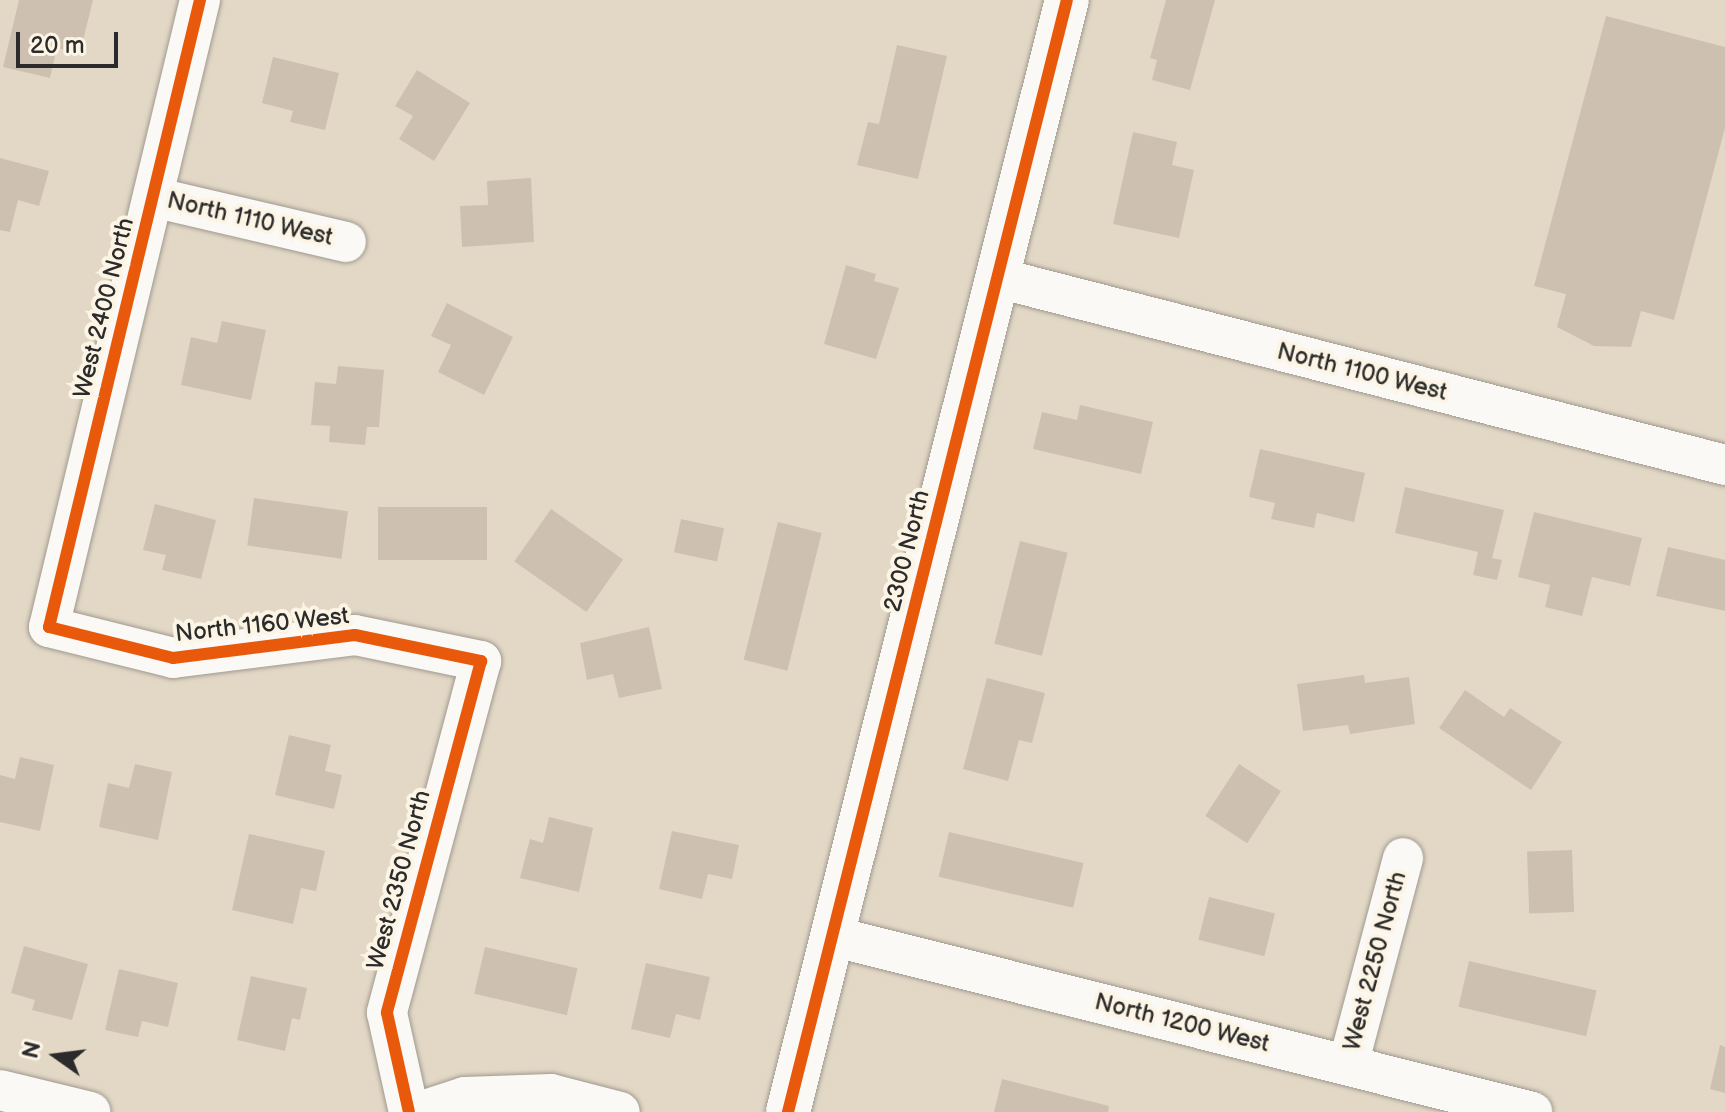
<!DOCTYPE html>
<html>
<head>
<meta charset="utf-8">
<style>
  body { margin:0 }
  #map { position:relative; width:1725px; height:1112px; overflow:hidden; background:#e3d8c6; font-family:"Balsamiq Sans",sans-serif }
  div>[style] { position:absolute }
  .building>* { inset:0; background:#cdc0b0; transform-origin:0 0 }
  .roads { filter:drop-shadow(0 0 2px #a09a90) drop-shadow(0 0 2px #a09a90) }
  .minor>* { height:40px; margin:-20px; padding:0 20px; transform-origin:20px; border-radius:20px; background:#fbf9f6 }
  .tertiary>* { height:44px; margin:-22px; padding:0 22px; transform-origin:22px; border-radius:22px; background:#fbf9f6 }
  .cycleway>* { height:12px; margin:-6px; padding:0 6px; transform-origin:6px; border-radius:6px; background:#e8590c }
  span { translate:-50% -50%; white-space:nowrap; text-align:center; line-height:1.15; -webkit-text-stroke:8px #fcf5e5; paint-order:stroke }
  .street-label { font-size:24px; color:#2b2b2b }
  .north { position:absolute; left:16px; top:1016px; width:80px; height:80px; -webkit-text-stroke:6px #fcf5e5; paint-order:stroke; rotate:284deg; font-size:22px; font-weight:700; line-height:32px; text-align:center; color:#2b2b2b }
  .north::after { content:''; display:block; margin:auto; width:28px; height:36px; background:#2b2b2b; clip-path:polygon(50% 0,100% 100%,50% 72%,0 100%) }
  .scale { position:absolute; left:16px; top:32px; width:102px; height:36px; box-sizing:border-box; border:4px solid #2b2b2b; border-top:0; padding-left:10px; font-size:24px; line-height:28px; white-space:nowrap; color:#2b2b2b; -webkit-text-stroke:6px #fcf5e5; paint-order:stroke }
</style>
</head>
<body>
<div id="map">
  <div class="building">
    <div style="clip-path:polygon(19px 0,93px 0,80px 53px,57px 48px,50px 78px,3px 67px)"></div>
    <div style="clip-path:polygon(1166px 0,1215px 0,1190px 90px,1152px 80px,1157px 60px,1150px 58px)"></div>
    <div style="clip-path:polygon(1606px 16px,1725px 47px,1725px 128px,1674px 320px,1641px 311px,1631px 347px,1594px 346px,1557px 327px,1566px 294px,1534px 286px)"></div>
    <div style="clip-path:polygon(897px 45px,947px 56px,918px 179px,857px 165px,868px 122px,879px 124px)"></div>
    <div style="clip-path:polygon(273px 57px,339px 73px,325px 130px,290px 122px,293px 111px,262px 103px)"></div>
    <div style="clip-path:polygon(417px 70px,470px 103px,434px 161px,399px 139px,413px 116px,395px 106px)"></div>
    <div style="clip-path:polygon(1133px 132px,1177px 142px,1172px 165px,1194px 170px,1179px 238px,1113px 224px)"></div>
    <div style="clip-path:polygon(0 158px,49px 171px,39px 206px,18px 200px,10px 232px,0 230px)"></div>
    <div style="clip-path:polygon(531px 178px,534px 242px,462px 247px,460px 206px,488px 205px,487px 181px)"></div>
    <div style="clip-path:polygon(846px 265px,876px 274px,874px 281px,899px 288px,876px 359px,824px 344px)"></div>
    <div style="clip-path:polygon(447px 303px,513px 337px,484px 395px,438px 372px,451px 345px,431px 336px)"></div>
    <div style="clip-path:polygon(222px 321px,266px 330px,251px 400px,181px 385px,191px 337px,217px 343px)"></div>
    <div style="clip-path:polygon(338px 366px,384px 370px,379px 427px,367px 427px,365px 445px,329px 442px,330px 426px,311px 425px,315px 382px,336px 384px)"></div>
    <div style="clip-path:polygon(1080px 405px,1153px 422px,1141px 474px,1033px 449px,1042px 412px,1077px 420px)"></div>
    <div style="clip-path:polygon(1260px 449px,1365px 473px,1354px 522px,1317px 513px,1314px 528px,1271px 519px,1275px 503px,1249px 497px)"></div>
    <div style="clip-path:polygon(1405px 487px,1504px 510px,1492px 558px,1502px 560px,1497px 580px,1473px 575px,1478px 552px,1395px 533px)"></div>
    <div style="left:254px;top:498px;width:95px;height:48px;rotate:8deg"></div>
    <div style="clip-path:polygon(155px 504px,216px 520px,201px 579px,162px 570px,166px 555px,143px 550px)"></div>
    <div style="left:378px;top:507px;width:109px;height:53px"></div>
    <div style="left:551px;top:509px;width:88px;height:64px;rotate:35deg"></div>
    <div style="clip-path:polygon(1534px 512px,1642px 538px,1630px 586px,1592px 577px,1582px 616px,1545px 607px,1550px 585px,1518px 577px)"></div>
    <div style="left:681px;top:519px;width:44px;height:34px;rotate:12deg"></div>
    <div style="left:778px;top:522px;width:45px;height:142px;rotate:14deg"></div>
    <div style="left:1020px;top:541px;width:49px;height:106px;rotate:14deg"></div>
    <div style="clip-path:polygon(1668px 547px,1725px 560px,1725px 611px,1656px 596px)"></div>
    <div style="clip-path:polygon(649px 627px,662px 689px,619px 698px,613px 674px,587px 680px,580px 643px)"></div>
    <div style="clip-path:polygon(1364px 675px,1365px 683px,1409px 677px,1415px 724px,1350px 734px,1348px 725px,1303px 731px,1297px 684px)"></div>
    <div style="clip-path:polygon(987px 678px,1045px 693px,1032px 743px,1019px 740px,1008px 781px,963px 769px)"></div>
    <div style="clip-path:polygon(1465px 690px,1504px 717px,1510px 708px,1562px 742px,1531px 790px,1439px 728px)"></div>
    <div style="clip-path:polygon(289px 735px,331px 745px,325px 771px,342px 775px,334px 809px,275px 795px)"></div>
    <div style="clip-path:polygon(20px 757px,54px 765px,40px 831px,0 822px,0 775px,15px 779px)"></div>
    <div style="clip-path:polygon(135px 764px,172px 772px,158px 840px,99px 827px,108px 783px,129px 788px)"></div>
    <div style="left:1239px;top:764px;width:50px;height:62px;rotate:33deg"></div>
    <div style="clip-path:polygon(549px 817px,593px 828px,579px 892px,520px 878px,530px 839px,543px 843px)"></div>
    <div style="clip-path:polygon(672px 831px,739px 845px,732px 879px,708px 874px,702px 899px,659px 889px)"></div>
    <div style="left:949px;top:832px;width:138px;height:46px;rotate:13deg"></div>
    <div style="clip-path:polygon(249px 834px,325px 851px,316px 891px,301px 888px,293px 924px,232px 910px)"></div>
    <div style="left:1572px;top:850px;width:62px;height:45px;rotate:88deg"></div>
    <div style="left:1209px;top:897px;width:68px;height:44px;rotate:14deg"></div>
    <div style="clip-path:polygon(24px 946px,88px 964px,72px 1020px,32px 1010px,35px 1000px,11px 993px)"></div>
    <div style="left:485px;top:947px;width:95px;height:48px;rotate:13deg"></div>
    <div style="left:1469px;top:961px;width:131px;height:47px;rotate:13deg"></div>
    <div style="clip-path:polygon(646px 963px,710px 977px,700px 1020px,676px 1014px,670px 1038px,631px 1029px)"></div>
    <div style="clip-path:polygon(119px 969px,178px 983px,168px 1027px,142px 1021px,138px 1037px,105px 1030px)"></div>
    <div style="clip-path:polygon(251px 976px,307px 988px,300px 1020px,292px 1018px,285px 1051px,237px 1040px)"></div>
    <div style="clip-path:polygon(1720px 1045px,1725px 1047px,1725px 1093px,1710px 1089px)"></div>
    <div style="clip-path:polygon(1002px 1079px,1109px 1106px,1108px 1112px,994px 1112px)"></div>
  </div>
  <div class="roads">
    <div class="minor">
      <div style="left:200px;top:0;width:645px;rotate:103.54deg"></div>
      <div style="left:49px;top:627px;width:128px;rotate:14deg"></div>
      <div style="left:173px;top:658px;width:183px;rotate:-7.2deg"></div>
      <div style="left:355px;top:635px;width:129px;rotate:11.7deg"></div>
      <div style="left:481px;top:661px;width:364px;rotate:105deg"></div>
      <div style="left:387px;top:1013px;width:101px;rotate:77.5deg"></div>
      <div style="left:153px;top:197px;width:198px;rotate:13.1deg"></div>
      <div style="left:998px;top:278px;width:751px;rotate:14.42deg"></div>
      <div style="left:832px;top:936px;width:722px;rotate:14.11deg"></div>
      <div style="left:1348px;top:1065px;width:214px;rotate:-75.1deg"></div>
      <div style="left:0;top:1090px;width:93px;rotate:13.7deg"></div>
      <div style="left:419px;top:1112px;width:48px;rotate:-18.1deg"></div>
      <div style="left:465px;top:1097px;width:86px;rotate:-2deg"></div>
      <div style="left:551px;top:1094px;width:71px;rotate:14.6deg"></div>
    </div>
    <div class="tertiary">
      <div style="left:788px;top:1112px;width:1146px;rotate:-75.92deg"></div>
    </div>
  </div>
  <div class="cycleway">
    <div style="left:200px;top:0;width:645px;rotate:103.54deg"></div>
    <div style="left:49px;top:627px;width:128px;rotate:14deg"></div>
    <div style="left:173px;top:658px;width:183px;rotate:-7.2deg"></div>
    <div style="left:355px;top:635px;width:129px;rotate:11.7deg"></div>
    <div style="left:481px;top:661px;width:364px;rotate:105deg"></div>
    <div style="left:387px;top:1013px;width:101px;rotate:77.5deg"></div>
    <div style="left:788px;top:1112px;width:1146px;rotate:-75.92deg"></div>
  </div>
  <div class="street-label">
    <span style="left:250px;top:219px;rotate:13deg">North 1110 West</span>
    <span style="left:104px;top:308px;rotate:-76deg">West 2400 North</span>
    <span style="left:1362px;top:372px;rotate:14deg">North 1100 West</span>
    <span style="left:907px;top:551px;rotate:-76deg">2300 North</span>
    <span style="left:262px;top:625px;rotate:-6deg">North 1160 West</span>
    <span style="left:399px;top:880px;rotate:-75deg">West 2350 North</span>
    <span style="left:1375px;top:961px;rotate:-75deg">West 2250 North</span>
    <span style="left:1182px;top:1023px;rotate:14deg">North 1200 West</span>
  </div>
  <div class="north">N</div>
  <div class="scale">20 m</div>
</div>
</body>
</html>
